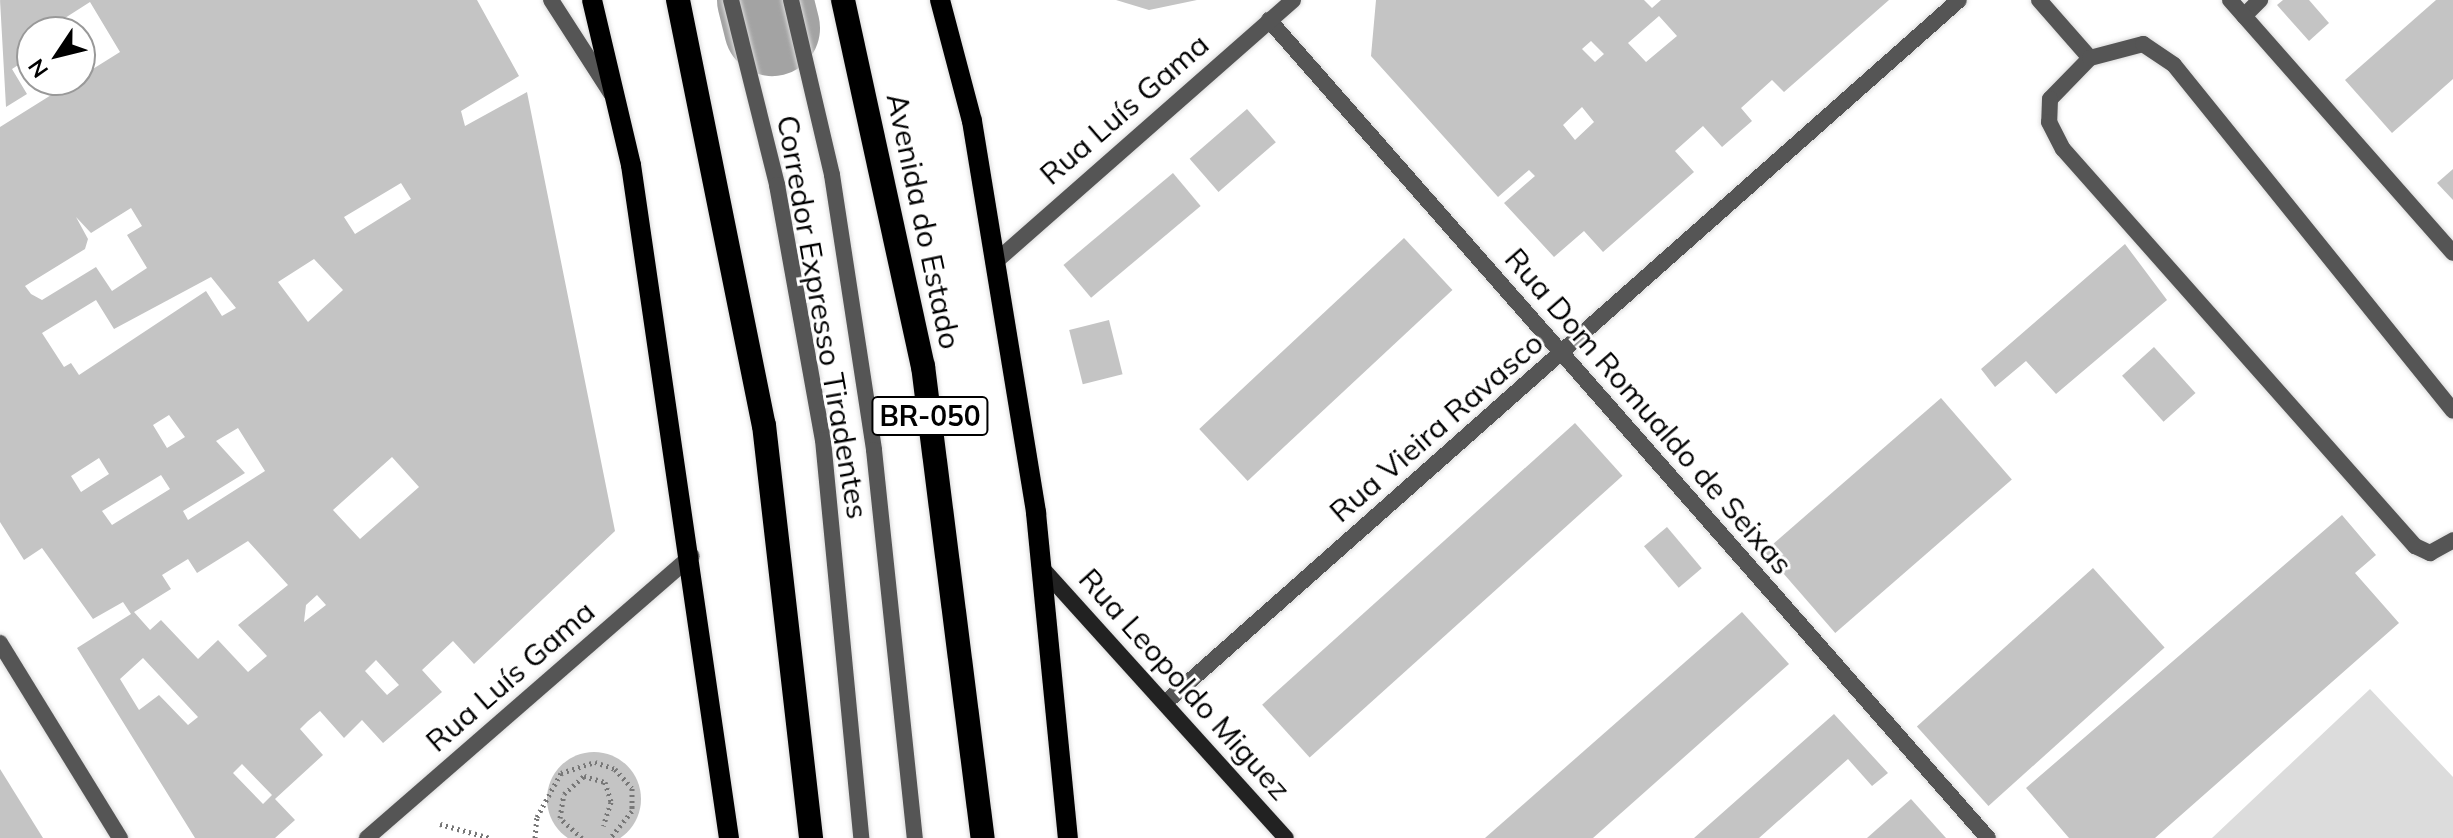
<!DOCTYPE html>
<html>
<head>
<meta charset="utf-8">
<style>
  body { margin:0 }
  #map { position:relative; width:2453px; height:838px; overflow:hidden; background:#fff; font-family:Mulish,sans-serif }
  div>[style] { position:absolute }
  .green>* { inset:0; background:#dcdcdc }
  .river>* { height:96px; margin:-48px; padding:0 48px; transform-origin:48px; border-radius:48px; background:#a3a3a3 }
  .building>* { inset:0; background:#c4c4c4; transform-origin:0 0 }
  .round { border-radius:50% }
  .path>* { height:5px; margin-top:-2.5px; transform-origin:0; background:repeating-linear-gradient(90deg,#777 0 2px,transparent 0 6px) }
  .roads { filter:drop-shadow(0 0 2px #dbdbdb) drop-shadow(0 0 2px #dbdbdb) }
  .lane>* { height:16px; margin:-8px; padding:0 8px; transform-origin:8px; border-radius:8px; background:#555 }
  .street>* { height:16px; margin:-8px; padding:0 8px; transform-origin:8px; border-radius:8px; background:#555 }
  .secondary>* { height:16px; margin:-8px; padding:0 8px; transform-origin:8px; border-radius:8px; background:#222 }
  .primary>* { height:20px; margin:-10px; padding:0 10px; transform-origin:10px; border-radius:10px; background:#000 }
  .highway>* { height:24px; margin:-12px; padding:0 12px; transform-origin:12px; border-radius:12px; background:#000 }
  span { translate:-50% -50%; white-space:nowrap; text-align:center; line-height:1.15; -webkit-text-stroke:6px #fff; paint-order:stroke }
  .shield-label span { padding:2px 6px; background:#fff; border:2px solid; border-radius:6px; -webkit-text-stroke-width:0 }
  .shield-label { font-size:28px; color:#000; font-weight:700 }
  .street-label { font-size:30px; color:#000 }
  .north { position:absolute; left:16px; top:16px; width:80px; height:80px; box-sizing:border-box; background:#fff; border:2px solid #999; border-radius:50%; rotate:235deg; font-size:22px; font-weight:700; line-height:32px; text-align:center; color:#000 }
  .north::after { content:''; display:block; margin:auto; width:28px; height:36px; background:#000; clip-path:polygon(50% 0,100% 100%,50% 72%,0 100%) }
</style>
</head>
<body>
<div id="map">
  <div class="green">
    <div style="clip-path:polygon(2370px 689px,2453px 777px,2453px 838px,2212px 838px)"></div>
  </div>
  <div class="river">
    <div style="left:765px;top:0;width:29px;rotate:76deg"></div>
  </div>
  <div class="building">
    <div style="clip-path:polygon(evenodd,0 0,477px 0,519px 76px,461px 111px,465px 126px,527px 92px,615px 531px,474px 664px,453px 641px,422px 670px,442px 692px,383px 743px,362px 720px,344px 738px,320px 711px,308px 721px,300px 729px,323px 755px,275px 799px,295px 820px,275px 838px,195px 838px,77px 648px,131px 614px,123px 602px,93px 619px,42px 548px,24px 560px,0 522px,0 127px,120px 52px,90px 2px,54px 25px,59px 32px,32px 32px,32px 56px,12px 69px,27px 94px,6px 107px,0 0,401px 183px,411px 199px,355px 234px,344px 217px,401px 183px,0 0,131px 208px,142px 226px,127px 235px,147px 268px,112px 291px,96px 267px,42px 300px,31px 294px,25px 286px,85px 249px,88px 239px,76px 217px,91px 233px,131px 208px,0 0,314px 259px,343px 290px,308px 322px,278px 282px,314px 259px,0 0,211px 277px,236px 308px,222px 316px,206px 291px,79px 375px,71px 363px,64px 367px,42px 333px,96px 300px,114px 329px,211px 277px,0 0,169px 415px,185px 437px,167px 448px,153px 425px,169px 415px,0 0,238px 428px,265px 471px,188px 520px,183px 511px,245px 473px,216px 441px,238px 428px,0 0,392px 457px,419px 487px,360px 539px,333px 510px,392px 457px,0 0,99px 458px,109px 474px,81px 492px,71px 476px,99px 458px,0 0,161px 475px,170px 489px,112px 525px,102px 511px,161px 475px,0 0,248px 541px,288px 585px,238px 625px,267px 656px,248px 672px,218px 640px,198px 659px,161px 620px,150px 630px,134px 612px,171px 589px,162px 575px,188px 559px,197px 573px,248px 541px,0 0,317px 595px,326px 605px,304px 622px,306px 605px,317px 595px,0 0,143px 658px,198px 717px,188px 725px,159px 695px,139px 710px,120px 679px,143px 658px,0 0,376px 660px,399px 685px,387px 695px,365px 671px,376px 660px,0 0,242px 764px,272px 795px,263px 804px,233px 773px,242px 764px)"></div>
    <div style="clip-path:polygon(1116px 0,1197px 0,1149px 10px)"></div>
    <div style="clip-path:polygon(evenodd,1376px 0,1644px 0,1652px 8px,1661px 0,1889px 0,1784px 92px,1772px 80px,1741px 108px,1752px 121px,1722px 147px,1703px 126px,1675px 151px,1694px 172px,1603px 252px,1584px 231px,1554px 257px,1504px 203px,1535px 176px,1529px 170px,1498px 197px,1371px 56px,1376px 0,1659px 16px,1677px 36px,1646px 62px,1628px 43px,1659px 16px,1376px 0,1591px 41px,1604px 54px,1595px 62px,1582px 49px,1591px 41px,1376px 0,1582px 107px,1594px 122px,1575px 140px,1563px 125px,1582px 107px)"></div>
    <div style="clip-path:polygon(2283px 0,2309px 0,2329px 23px,2309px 41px,2277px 5px)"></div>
    <div style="clip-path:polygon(2436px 0,2453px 0,2453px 79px,2392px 133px,2345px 80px)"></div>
    <div style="left:1247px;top:109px;width:44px;height:76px;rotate:49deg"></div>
    <div style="clip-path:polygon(2453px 169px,2453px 200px,2437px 183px)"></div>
    <div style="left:1173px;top:173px;width:43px;height:143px;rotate:50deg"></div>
    <div style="left:1404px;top:238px;width:71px;height:280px;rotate:47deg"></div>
    <div style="clip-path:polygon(2125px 244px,2167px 300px,2056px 394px,2026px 361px,1995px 387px,1981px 369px)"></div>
    <div style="left:1109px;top:320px;width:56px;height:41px;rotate:76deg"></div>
    <div style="left:2154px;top:347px;width:62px;height:43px;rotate:48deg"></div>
    <div style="left:1941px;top:398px;width:108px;height:234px;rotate:49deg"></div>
    <div style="left:1575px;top:423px;width:71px;height:421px;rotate:48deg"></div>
    <div style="clip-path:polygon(2342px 515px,2376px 555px,2355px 573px,2399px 623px,2155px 838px,2069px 838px,2026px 788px)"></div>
    <div style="left:1667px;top:527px;width:54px;height:30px;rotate:50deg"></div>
    <div style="left:2093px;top:568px;width:107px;height:237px;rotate:48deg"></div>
    <div style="clip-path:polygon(1742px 612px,1789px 664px,1593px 838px,1485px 838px)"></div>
    <div style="clip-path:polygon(1834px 714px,1888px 773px,1872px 786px,1848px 759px,1759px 838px,1694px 838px)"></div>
    <div class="round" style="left:547px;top:752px;width:94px;height:94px"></div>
    <div style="clip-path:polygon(0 769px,43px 838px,0 838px)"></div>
    <div style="clip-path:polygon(1911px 799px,1946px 838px,1867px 838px)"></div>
  </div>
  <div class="path">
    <div style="left:440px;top:824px;width:52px;rotate:15.6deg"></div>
    <div style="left:535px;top:838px;width:21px;rotate:-85deg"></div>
    <div style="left:537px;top:817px;width:50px;rotate:-61.4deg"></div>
    <div style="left:561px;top:773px;width:36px;rotate:-18deg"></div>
    <div style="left:595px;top:762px;width:21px;rotate:19deg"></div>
    <div style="left:615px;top:769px;width:25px;rotate:48deg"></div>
    <div style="left:632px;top:788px;width:23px;rotate:90deg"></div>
    <div style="left:632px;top:811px;width:35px;rotate:129deg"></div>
    <div style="left:582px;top:838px;width:30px;rotate:-138deg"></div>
    <div style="left:560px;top:818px;width:24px;rotate:-81deg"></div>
    <div style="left:564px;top:794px;width:27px;rotate:-42deg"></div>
    <div style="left:584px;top:776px;width:22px;rotate:16deg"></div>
    <div style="left:605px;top:782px;width:21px;rotate:73deg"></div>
    <div style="left:611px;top:802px;width:25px;rotate:108deg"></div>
  </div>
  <div class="roads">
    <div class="lane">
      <div style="left:731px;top:0;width:191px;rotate:76deg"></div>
      <div style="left:777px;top:185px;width:259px;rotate:79.8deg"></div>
      <div style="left:823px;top:440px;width:400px;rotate:84.5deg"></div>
      <div style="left:791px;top:0;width:180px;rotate:76.8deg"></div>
      <div style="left:832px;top:175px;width:278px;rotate:81.3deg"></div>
      <div style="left:874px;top:450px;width:390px;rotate:84deg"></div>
      <div style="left:2039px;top:0;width:77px;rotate:48.7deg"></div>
      <div style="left:2090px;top:58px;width:57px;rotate:134.3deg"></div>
      <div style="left:2050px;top:99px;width:23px;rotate:92deg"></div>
      <div style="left:2049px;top:122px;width:30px;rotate:63deg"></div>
      <div style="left:2063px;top:149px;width:531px;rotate:48.44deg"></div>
      <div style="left:2415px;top:546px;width:17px;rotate:25deg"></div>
      <div style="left:2430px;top:553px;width:26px;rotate:-29deg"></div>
      <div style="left:2244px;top:16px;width:23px;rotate:-45deg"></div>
      <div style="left:2090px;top:58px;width:55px;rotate:-14.8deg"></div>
      <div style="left:2143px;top:44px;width:37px;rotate:34deg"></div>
      <div style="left:2174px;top:65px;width:444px;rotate:51.1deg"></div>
    </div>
    <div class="street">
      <div style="left:551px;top:0;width:111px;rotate:57.2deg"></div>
      <div style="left:2230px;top:0;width:337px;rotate:48.6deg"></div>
      <div style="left:1269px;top:20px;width:1089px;rotate:48.69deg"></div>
      <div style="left:994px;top:263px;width:398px;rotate:-41.3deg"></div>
      <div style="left:0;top:643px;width:229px;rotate:58.4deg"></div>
      <div style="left:1165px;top:703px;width:1060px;rotate:-41.52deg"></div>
      <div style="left:367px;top:838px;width:430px;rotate:-41deg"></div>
    </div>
    <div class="secondary">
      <div style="left:1041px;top:567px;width:365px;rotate:47.9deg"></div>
    </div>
    <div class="primary">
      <div style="left:592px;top:0;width:170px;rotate:76.7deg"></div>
      <div style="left:631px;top:165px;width:680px;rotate:81.72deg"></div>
      <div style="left:940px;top:0;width:125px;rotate:75.2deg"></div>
      <div style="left:972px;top:121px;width:397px;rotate:80.7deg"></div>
      <div style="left:1036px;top:513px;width:327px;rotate:84.4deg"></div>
    </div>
    <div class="highway">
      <div style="left:678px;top:0;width:434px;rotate:78.6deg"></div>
      <div style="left:764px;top:425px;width:416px;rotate:83.5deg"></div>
      <div style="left:843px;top:0;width:375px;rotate:77.7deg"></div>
      <div style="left:923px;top:366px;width:476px;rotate:82.8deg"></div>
    </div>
  </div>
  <div class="shield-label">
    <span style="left:930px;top:416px">BR-050</span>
  </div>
  <div class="street-label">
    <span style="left:1124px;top:109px;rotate:-41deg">Rua Luís Gama</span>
    <span style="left:924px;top:221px;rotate:78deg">Avenida do Estado</span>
    <span style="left:823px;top:317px;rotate:80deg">Corredor Expresso Tiradentes</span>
    <span style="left:1649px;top:411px;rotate:49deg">Rua Dom Romualdo de Seixas</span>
    <span style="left:1436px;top:427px;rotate:-41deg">Rua Vieira Ravasco</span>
    <span style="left:510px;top:676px;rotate:-41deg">Rua Luís Gama</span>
    <span style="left:1185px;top:684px;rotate:48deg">Rua Leopoldo Miguez</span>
  </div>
  <div class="north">N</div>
</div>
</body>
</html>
